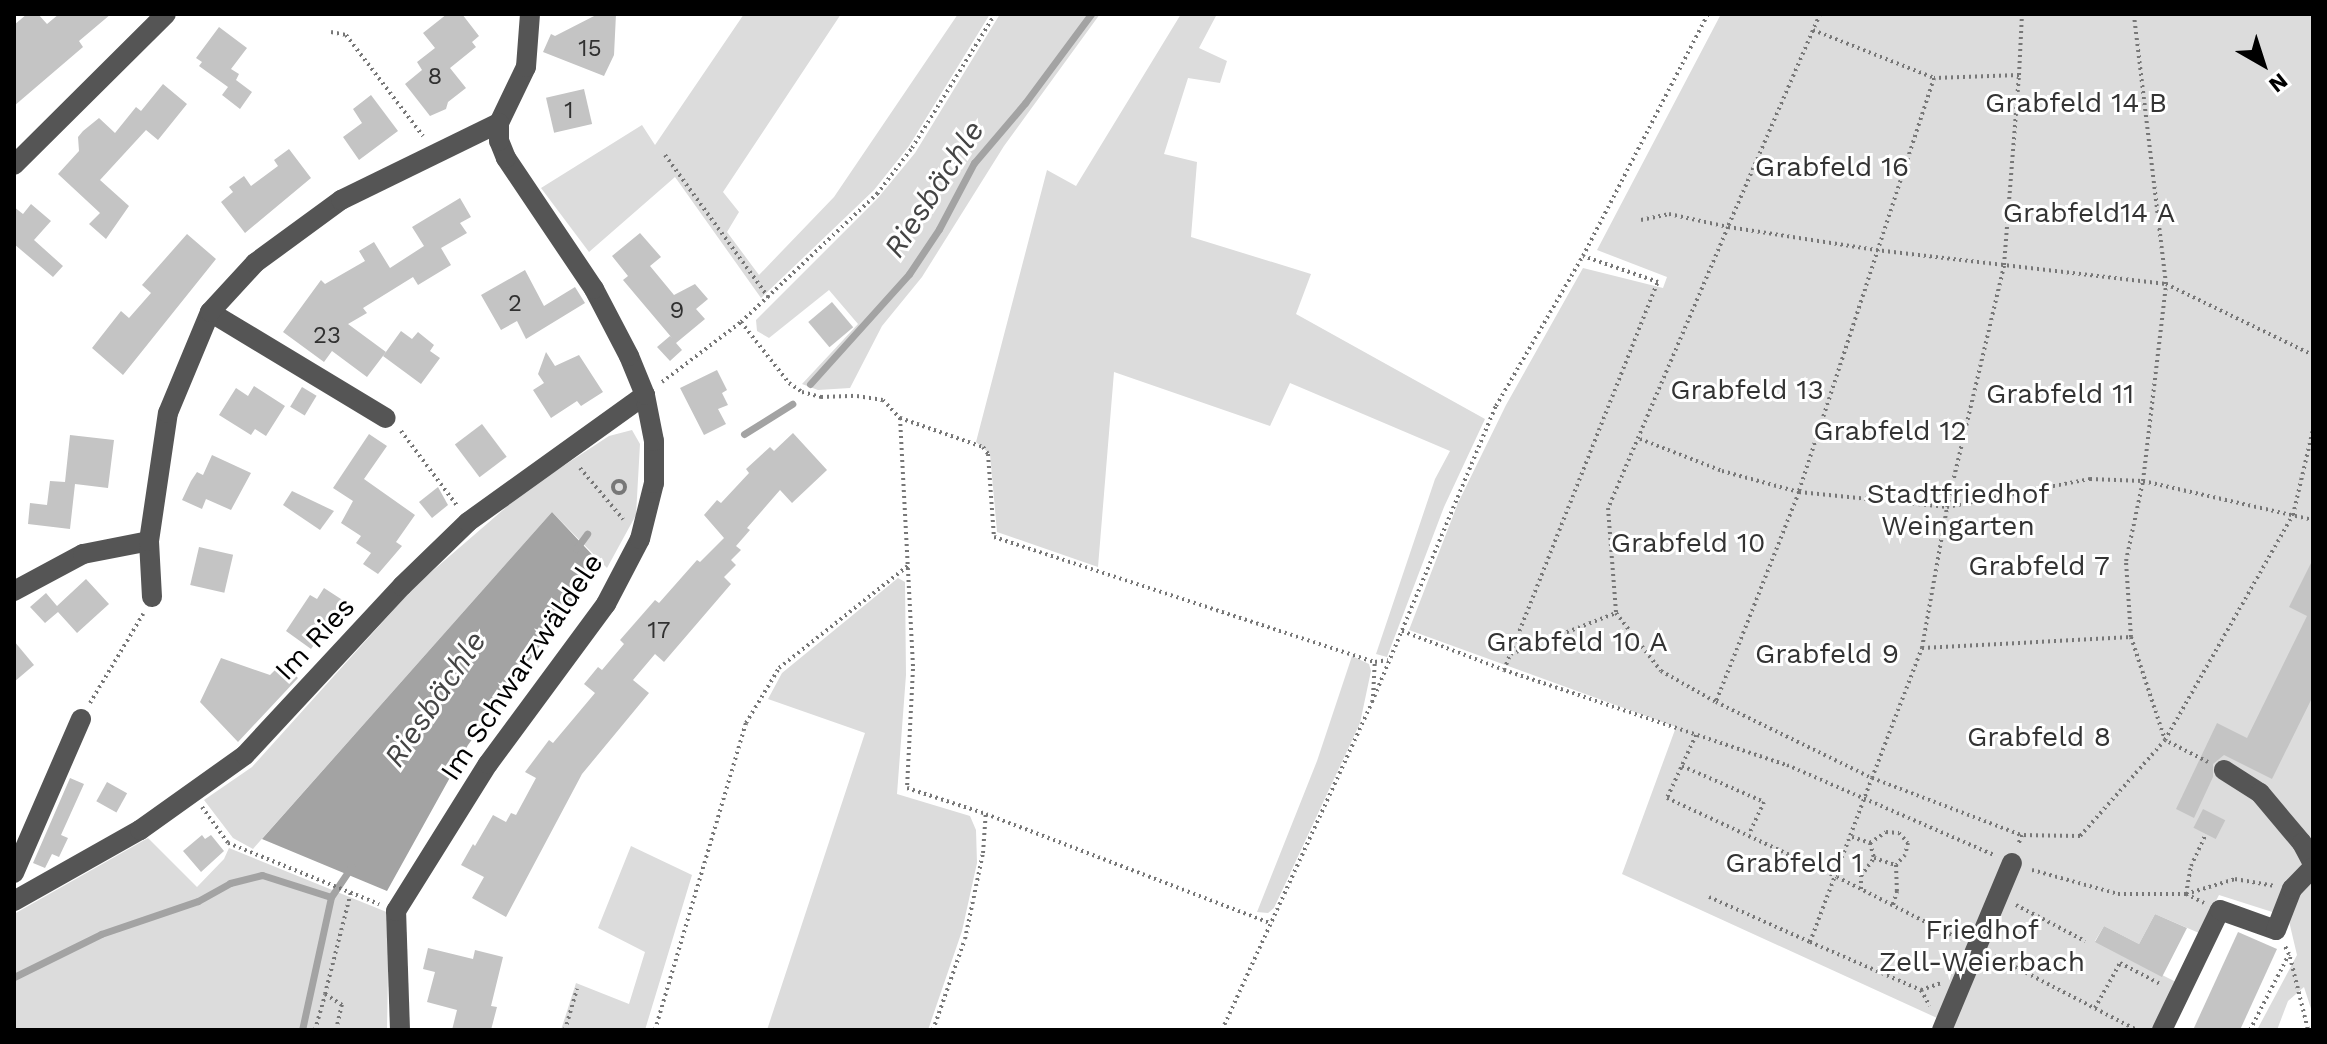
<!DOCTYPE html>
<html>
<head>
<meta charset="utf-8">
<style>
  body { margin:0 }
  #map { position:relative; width:2327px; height:1044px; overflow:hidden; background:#fff; font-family:"Work Sans",sans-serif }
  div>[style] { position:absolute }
  .green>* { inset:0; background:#dcdcdc }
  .water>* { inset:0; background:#a3a3a3 }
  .stream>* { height:7px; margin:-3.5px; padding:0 3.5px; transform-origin:3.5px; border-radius:3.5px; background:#a3a3a3 }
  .building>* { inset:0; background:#c4c4c4; transform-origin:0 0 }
  .path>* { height:4px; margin-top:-2px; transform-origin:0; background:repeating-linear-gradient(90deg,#777 0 2px,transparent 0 6px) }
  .path>.ring { margin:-2px; padding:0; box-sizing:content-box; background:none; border:4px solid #777; border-radius:50% }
  .minor>* { height:20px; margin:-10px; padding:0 10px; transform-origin:10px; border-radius:10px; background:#555 }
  span { translate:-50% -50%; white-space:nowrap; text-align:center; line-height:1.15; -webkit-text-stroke:6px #fff; paint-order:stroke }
  .number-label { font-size:24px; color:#313131 }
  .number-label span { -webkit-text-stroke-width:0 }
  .park-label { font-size:28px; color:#333 }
  .street-label { font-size:28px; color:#000 }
  .water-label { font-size:30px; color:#444; font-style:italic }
  .frame { position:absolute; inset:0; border:16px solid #000; pointer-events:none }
  .north { position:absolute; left:2223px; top:24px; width:80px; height:80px; -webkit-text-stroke:6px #fff; paint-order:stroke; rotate:141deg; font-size:22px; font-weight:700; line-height:32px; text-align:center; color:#000 }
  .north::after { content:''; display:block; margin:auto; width:28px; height:36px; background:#000; clip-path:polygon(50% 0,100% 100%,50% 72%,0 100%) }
</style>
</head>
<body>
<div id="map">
  <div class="green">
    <div style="clip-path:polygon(744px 14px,841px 14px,723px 192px,739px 212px,727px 232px,759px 275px,834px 197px,958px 14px,990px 14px,909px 146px,874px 190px,761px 298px,675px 177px,589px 252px,541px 188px,642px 125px,655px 145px)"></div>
    <div style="clip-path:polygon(1000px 14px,1100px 14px,1004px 146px,922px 277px,882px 326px,850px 388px,818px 390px,802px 384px,858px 324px,829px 290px,769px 338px,757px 331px,756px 320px,878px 198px,915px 153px)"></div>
    <div style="clip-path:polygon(1181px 14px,1217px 14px,1199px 48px,1227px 61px,1220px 83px,1188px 78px,1164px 154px,1197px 162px,1191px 237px,1311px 274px,1296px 314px,1485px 419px,1444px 507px,1387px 657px,1376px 654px,1435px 479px,1450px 451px,1290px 383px,1270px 426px,1114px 372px,1098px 567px,997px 532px,990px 454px,976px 442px,1047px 170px,1076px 186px)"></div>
    <div style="clip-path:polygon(1721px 14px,2313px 14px,2313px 1015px,2304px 987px,2288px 1001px,2277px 1030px,2257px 1030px,2297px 955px,2288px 917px,2219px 895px,2199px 933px,2155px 914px,2139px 944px,2104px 926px,2095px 941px,2176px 982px,2153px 1030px,1946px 1030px,1948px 1023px,1622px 874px,1676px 727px,1409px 630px,1458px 503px,1506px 405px,1583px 268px,1663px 288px,1667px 277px,1597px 250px)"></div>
    <div style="clip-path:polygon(632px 430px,640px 444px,636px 515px,607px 568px,552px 512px,253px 849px,233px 838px,204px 800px,252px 767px,415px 586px,525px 491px,609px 436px)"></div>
    <div style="clip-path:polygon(898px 578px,905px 582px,906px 675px,897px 794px,970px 816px,976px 830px,977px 863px,962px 931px,928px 1030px,767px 1030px,865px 733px,768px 699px,782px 673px)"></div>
    <div style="clip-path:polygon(1352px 656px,1369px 664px,1371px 671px,1360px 723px,1274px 908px,1268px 913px,1257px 912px,1317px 761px)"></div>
    <div style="clip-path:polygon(148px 838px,197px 887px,224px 859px,229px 848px,389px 913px,387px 1030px,14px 1030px,14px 914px)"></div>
    <div style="clip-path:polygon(631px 846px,692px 875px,645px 1030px,561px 1030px,576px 983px,629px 1004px,645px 952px,598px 928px)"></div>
  </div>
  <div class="water">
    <div style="clip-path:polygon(552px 512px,600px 563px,468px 745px,387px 891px,262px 839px)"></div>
  </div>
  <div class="stream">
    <div style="left:810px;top:384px;width:148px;rotate:-48deg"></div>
    <div style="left:909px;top:274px;width:54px;rotate:-56.3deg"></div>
    <div style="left:939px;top:229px;width:75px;rotate:-62.1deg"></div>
    <div style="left:974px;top:163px;width:79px;rotate:-49.6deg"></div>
    <div style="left:1025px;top:103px;width:111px;rotate:-53.4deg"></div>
    <div style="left:744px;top:434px;width:57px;rotate:-32deg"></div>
    <div style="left:576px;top:549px;width:19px;rotate:-54deg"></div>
    <div style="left:14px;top:977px;width:97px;rotate:-26.3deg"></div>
    <div style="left:101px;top:934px;width:102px;rotate:-18.8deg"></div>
    <div style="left:198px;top:901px;width:37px;rotate:-29deg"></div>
    <div style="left:230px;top:883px;width:33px;rotate:-14deg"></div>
    <div style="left:262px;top:875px;width:72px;rotate:17.7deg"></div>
    <div style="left:302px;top:1030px;width:136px;rotate:-77.7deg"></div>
    <div style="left:331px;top:897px;width:37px;rotate:-56deg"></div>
  </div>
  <div class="building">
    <div style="clip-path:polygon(27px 14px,38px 14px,47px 24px,59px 14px,111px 14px,79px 41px,83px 47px,14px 106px,14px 25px)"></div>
    <div style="clip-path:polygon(447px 14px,462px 14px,479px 36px,472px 42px,476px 47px,450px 68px,466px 88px,448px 102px,446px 109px,430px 116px,405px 84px,422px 70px,417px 62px,435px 48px,423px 33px)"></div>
    <div style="clip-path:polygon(598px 14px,616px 14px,614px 55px,604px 76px,543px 52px,551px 34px,555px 36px)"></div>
    <div style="clip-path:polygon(219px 27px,247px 48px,231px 69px,239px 74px,236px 80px,252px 92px,240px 109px,222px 95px,228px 87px,199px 66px,202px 62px,196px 58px)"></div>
    <div style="clip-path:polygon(163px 84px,187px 104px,158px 140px,146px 130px,100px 180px,129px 206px,106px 239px,89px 224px,100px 213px,58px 174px,79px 151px,78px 137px,83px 131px,99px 118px,115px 133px,136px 107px,141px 111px)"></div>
    <div style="left:584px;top:89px;width:36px;height:39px;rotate:77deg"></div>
    <div style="clip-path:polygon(371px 95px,398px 131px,359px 160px,343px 137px,362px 123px,353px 109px)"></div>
    <div style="clip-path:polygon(289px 149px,311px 178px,245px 233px,221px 202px,233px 192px,229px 187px,244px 176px,251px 186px,278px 166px,274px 160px)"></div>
    <div style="clip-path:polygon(460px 198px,471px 217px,460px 223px,467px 233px,441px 248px,451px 265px,418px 285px,413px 277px,363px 308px,367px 313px,348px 324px,386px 352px,367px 377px,332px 351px,324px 362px,283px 332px,321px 280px,325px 284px,365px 261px,359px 251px,374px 242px,390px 268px,424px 246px,412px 227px)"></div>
    <div style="clip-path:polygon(31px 204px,51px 221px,34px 240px,63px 266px,53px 277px,14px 244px,14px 207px,23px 214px)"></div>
    <div style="clip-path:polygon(640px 233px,661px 257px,650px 266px,674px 295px,695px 284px,708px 299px,696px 309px,705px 319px,676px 343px,682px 350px,670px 361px,657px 347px,670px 336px,672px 338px,623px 280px,628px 276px,612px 256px)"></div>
    <div style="clip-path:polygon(187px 234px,216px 259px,123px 375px,92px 348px,121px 311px,129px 318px,151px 293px,142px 285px)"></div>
    <div style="clip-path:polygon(525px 270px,544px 306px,575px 287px,585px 303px,526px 339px,517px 321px,501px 330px,481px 295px)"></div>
    <div style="left:832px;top:302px;width:33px;height:31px;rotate:50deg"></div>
    <div style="clip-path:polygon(401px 331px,412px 339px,418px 332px,434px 345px,430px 351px,440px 358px,421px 384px,383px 356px)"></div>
    <div style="clip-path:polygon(546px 352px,555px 366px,579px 355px,603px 392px,581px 406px,577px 401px,551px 418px,533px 390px,544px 383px,538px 374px)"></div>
    <div style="clip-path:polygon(717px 370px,727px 390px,722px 393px,728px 405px,718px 409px,726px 424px,704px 435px,680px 388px)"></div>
    <div style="clip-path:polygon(254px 386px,285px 406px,266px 436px,255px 429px,251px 435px,219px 415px,236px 388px,248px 396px)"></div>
    <div style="left:302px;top:387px;width:17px;height:23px;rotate:31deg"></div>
    <div style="left:482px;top:424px;width:41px;height:34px;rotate:53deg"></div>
    <div style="clip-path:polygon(793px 433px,827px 470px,792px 503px,780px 490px,747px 528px,750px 530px,736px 546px,741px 550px,731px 560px,736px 565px,724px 577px,731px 584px,664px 662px,655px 654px,633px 680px,649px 693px,582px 774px,506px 917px,472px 898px,484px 877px,461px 865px,473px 844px,475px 846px,493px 815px,506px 822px,511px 813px,516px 815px,536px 778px,525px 772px,549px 740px,553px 743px,595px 693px,584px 684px,598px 667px,602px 670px,624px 644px,620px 640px,655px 600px,659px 603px,697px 560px,700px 562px,724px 538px,704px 515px,717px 500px,721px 503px,749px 473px,746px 469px,770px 447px,774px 451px)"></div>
    <div style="clip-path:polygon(369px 434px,387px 446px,364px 479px,415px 515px,396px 542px,402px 546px,378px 574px,363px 564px,371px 553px,356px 543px,361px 536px,341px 523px,353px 501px,333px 488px)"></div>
    <div style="clip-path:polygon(70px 435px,114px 440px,108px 488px,75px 484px,70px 529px,28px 524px,30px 503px,47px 505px,50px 481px,65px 482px)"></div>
    <div style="clip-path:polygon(212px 455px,251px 473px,231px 510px,206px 499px,202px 509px,182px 500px,191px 481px,197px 472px,203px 475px)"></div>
    <div style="clip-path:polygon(438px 487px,448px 505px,432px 518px,419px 502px)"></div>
    <div style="clip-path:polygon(292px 491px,334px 511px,320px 530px,283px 505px)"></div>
    <div style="left:199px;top:547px;width:35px;height:39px;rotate:13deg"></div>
    <div style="clip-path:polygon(2313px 559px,2313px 696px,2272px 779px,2224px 755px,2213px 764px,2213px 777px,2194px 818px,2176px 809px,2217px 723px,2247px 738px,2307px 616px,2289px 607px)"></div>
    <div style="clip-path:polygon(86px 579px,109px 604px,77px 633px,58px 612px,45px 623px,30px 607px,46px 593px,57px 606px)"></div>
    <div style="clip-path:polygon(324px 588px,344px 601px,311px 649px,286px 631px,310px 595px,317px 599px)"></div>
    <div style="clip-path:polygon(14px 641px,34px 665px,14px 682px)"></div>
    <div style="clip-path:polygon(221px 658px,270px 675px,282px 663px,298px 678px,238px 742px,200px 702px)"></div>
    <div style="clip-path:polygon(70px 778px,84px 784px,61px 835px,68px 838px,59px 857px,52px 854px,45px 868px,33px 863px)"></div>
    <div style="left:107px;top:782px;width:23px;height:22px;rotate:29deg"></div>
    <div style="left:2203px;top:809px;width:25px;height:21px;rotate:27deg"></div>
    <div style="clip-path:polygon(202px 835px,205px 839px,211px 835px,224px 851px,201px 872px,183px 851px)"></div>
    <div style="clip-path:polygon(2155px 914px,2187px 928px,2162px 977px,2095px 942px,2104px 926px,2139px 944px)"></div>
    <div style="clip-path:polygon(2238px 932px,2277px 949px,2240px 1030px,2193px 1030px)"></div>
    <div style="clip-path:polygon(428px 948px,473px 959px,475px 950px,503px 957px,491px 1006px,497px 1007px,491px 1030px,452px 1030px,457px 1010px,427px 1002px,435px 972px,423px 969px)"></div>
  </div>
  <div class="path">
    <div style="left:1820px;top:14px;width:232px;rotate:113.4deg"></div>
    <div style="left:1728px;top:227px;width:150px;rotate:8.8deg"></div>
    <div style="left:1876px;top:250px;width:292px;rotate:6.7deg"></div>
    <div style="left:2166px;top:284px;width:163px;rotate:25.8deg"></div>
    <div style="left:1813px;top:30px;width:130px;rotate:21.6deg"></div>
    <div style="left:331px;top:32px;width:15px;rotate:11deg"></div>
    <div style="left:346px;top:35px;width:127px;rotate:52.7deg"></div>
    <div style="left:2019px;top:75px;width:61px;rotate:-87.2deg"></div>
    <div style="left:665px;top:155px;width:177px;rotate:54deg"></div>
    <div style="left:1641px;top:220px;width:29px;rotate:-12deg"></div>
    <div style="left:1669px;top:214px;width:60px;rotate:12.4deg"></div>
    <div style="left:1728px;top:227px;width:306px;rotate:113.1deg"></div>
    <div style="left:1608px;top:508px;width:105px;rotate:85.6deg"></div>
    <div style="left:1616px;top:613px;width:73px;rotate:52.2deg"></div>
    <div style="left:1661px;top:671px;width:63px;rotate:29.4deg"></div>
    <div style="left:741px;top:322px;width:78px;rotate:51.8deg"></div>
    <div style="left:789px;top:383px;width:16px;rotate:35deg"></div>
    <div style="left:802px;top:392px;width:20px;rotate:15deg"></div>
    <div style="left:821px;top:397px;width:36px;rotate:-2deg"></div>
    <div style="left:857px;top:396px;width:26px;rotate:9deg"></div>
    <div style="left:883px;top:400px;width:25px;rotate:47deg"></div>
    <div style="left:900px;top:418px;width:88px;rotate:19.3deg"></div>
    <div style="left:983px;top:447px;width:9px;rotate:54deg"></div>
    <div style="left:988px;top:454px;width:83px;rotate:85.9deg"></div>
    <div style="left:994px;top:537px;width:401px;rotate:18.2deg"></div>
    <div style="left:1375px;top:662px;width:13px;rotate:-9deg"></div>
    <div style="left:662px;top:382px;width:99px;rotate:-37.2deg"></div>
    <div style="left:741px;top:322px;width:187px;rotate:-43.3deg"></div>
    <div style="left:877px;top:194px;width:58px;rotate:-52.7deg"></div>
    <div style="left:912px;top:148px;width:158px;rotate:-58.2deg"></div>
    <div style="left:900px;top:418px;width:251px;rotate:87deg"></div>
    <div style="left:913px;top:669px;width:119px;rotate:92.9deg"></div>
    <div style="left:907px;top:788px;width:83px;rotate:18.2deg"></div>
    <div style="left:986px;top:814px;width:306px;rotate:21deg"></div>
    <div style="left:401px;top:431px;width:95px;rotate:53.1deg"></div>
    <div style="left:1640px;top:439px;width:88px;rotate:21.3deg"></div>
    <div style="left:1722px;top:471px;width:80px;rotate:15.3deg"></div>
    <div style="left:1799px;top:492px;width:149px;rotate:5.8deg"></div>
    <div style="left:1947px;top:507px;width:249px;rotate:-76.7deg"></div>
    <div style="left:2004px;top:265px;width:191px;rotate:-85.5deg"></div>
    <div style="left:2019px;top:75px;width:85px;rotate:178deg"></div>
    <div style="left:1934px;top:78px;width:435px;rotate:108.1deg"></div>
    <div style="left:1799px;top:492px;width:226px;rotate:111.6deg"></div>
    <div style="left:1716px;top:702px;width:174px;rotate:26deg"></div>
    <div style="left:1872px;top:778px;width:139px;rotate:-69deg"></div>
    <div style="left:1922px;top:648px;width:209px;rotate:-3deg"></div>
    <div style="left:2131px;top:637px;width:108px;rotate:71.7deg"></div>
    <div style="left:2165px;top:740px;width:128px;rotate:131.5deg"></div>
    <div style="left:2080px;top:836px;width:58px;rotate:-179deg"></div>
    <div style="left:2022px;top:835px;width:11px;rotate:112deg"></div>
    <div style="left:580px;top:468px;width:67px;rotate:49.9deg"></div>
    <div class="ring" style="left:613px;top:481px;width:8px;height:8px"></div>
    <div style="left:1402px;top:631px;width:109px;rotate:20.9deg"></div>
    <div style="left:1504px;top:670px;width:299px;rotate:18.6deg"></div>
    <div style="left:1787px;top:765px;width:226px;rotate:23.5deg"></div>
    <div style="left:2131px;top:637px;width:76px;rotate:-93.8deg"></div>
    <div style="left:2126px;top:561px;width:82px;rotate:-78deg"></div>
    <div style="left:2143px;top:481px;width:198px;rotate:-83.3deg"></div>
    <div style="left:2166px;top:284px;width:272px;rotate:-96.8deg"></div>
    <div style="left:1922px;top:648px;width:143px;rotate:-79.9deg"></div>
    <div style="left:1947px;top:507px;width:146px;rotate:-11.1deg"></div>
    <div style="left:2090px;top:479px;width:53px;rotate:2.2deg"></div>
    <div style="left:2143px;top:481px;width:174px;rotate:12.9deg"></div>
    <div style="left:1511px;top:654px;width:113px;rotate:-21.3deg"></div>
    <div style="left:1504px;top:670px;width:417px;rotate:-68.4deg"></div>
    <div style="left:1658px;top:282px;width:79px;rotate:-160.9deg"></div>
    <div style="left:1373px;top:696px;width:34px;rotate:-87deg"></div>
    <div style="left:90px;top:703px;width:104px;rotate:-59.2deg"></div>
    <div style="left:1696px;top:735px;width:69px;rotate:114.7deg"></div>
    <div style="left:1667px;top:798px;width:187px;rotate:24.9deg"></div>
    <div style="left:1837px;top:877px;width:139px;rotate:26.9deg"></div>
    <div style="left:2208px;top:762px;width:48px;rotate:-152.9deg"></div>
    <div style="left:2165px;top:740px;width:259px;rotate:-60.4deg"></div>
    <div style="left:2293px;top:515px;width:87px;rotate:-76.8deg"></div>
    <div style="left:1682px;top:766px;width:90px;rotate:23.7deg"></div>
    <div style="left:1764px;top:802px;width:35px;rotate:115deg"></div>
    <div style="left:202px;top:807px;width:44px;rotate:54.2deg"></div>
    <div style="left:228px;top:843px;width:163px;rotate:22deg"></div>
    <div style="left:1852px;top:837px;width:19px;rotate:18deg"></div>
    <div style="left:1870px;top:843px;width:19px;rotate:-35deg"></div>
    <div style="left:1886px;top:832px;width:13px;rotate:4deg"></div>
    <div style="left:1899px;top:833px;width:13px;rotate:48deg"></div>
    <div style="left:1908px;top:843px;width:12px;rotate:104deg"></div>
    <div style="left:1905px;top:855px;width:13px;rotate:132deg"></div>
    <div style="left:1896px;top:865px;width:26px;rotate:88deg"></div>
    <div style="left:1897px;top:891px;width:15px;rotate:106deg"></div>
    <div style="left:1870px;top:843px;width:16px;rotate:75deg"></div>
    <div style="left:2032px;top:870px;width:89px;rotate:15.6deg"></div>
    <div style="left:2118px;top:894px;width:68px"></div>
    <div style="left:2186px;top:894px;width:51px;rotate:-17deg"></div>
    <div style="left:2235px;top:879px;width:39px;rotate:10deg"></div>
    <div style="left:1861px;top:889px;width:13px;rotate:-90deg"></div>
    <div style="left:1861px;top:876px;width:22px;rotate:-54deg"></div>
    <div style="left:1874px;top:858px;width:22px;rotate:18deg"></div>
    <div style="left:1709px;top:897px;width:111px;rotate:24deg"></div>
    <div style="left:1810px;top:942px;width:175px;rotate:-69.3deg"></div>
    <div style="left:1872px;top:778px;width:160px;rotate:20.9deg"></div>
    <div style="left:2204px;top:903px;width:20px;rotate:-153deg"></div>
    <div style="left:2186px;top:894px;width:28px;rotate:-80deg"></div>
    <div style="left:2191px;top:866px;width:35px;rotate:-65deg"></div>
    <div style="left:2016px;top:905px;width:78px;rotate:27.6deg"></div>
    <div style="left:1810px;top:942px;width:121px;rotate:23.4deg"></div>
    <div style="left:1921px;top:990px;width:21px;rotate:-19deg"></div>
    <div style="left:1994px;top:956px;width:161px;rotate:27.4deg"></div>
    <div style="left:2290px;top:957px;width:75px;rotate:76.1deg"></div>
    <div style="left:1921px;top:990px;width:18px;rotate:61deg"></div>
    <div style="left:2095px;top:1008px;width:51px;rotate:-60.9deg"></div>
    <div style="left:2120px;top:963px;width:47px;rotate:27.6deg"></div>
    <div style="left:315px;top:1030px;width:37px;rotate:-74deg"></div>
    <div style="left:336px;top:1030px;width:26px;rotate:-77deg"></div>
    <div style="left:342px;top:1005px;width:20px;rotate:-147deg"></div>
    <div style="left:325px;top:994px;width:105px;rotate:-75.7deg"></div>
    <div style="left:565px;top:1030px;width:43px;rotate:-73.7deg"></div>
    <div style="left:655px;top:1030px;width:320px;rotate:-73.5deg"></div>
    <div style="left:746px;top:723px;width:64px;rotate:-59deg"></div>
    <div style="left:779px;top:668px;width:166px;rotate:-38.4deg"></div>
    <div style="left:933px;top:1030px;width:96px;rotate:-70.6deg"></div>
    <div style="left:965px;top:939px;width:88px;rotate:-78.2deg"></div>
    <div style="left:983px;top:853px;width:39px;rotate:-86deg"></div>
    <div style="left:1222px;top:1030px;width:361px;rotate:-65.4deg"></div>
    <div style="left:1372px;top:702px;width:321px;rotate:-67.3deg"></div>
    <div style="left:1496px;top:406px;width:173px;rotate:-59.9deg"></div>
    <div style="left:1583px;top:256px;width:272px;rotate:-62.7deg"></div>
    <div style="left:2250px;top:1030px;width:85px;rotate:-62.8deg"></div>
    <div style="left:2289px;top:954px;width:9px;rotate:-117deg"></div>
  </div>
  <div class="minor">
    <div style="left:14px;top:165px;width:214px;rotate:-44.8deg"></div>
    <div style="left:210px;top:312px;width:205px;rotate:31.1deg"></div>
    <div style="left:14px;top:591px;width:78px;rotate:-28.2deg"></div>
    <div style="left:83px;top:554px;width:67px;rotate:-11.1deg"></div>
    <div style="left:152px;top:597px;width:56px;rotate:-93.1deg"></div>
    <div style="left:149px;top:541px;width:129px;rotate:-81.6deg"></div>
    <div style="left:168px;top:413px;width:109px;rotate:-67.4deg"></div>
    <div style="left:210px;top:312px;width:67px;rotate:-47.4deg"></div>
    <div style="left:255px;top:263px;width:107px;rotate:-36.2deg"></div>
    <div style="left:341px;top:200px;width:176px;rotate:-26deg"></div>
    <div style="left:499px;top:123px;width:62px;rotate:-64.3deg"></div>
    <div style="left:526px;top:67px;width:53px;rotate:-85.7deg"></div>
    <div style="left:2224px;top:770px;width:43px;rotate:32.6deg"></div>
    <div style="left:2260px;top:793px;width:65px;rotate:50deg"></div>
    <div style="left:2302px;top:843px;width:24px;rotate:62deg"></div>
    <div style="left:14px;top:873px;width:168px;rotate:-66.5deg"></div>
    <div style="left:14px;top:901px;width:145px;rotate:-29.4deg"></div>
    <div style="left:140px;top:830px;width:129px;rotate:-35.5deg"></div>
    <div style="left:245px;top:755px;width:231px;rotate:-47.1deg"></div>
    <div style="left:402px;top:586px;width:92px;rotate:-44.1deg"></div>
    <div style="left:468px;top:522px;width:218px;rotate:-35.7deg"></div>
    <div style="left:400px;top:1030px;width:119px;rotate:-91.9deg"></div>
    <div style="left:396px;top:911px;width:173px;rotate:-58deg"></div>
    <div style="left:488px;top:764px;width:199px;rotate:-53.6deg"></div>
    <div style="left:606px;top:604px;width:73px;rotate:-62.4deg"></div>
    <div style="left:640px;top:539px;width:58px;rotate:-76deg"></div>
    <div style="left:654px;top:483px;width:42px;rotate:-90deg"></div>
    <div style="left:654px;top:441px;width:47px;rotate:-101.1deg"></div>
    <div style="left:645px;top:395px;width:42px;rotate:-112.3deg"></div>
    <div style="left:629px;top:356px;width:76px;rotate:-117.6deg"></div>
    <div style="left:594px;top:289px;width:158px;rotate:-123.9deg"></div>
    <div style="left:506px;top:158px;width:18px;rotate:-112deg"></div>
    <div style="left:499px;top:141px;width:18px;rotate:-90deg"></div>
    <div style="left:1942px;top:1030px;width:181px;rotate:-67.3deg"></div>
    <div style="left:2162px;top:1030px;width:133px;rotate:-64.2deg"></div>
    <div style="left:2220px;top:910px;width:59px;rotate:19.7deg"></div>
    <div style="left:2276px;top:930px;width:44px;rotate:-68.7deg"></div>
    <div style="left:2292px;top:889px;width:30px;rotate:-46deg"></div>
  </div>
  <div class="number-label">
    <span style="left:590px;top:49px">15</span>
    <span style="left:435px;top:77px">8</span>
    <span style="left:569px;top:111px">1</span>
    <span style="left:515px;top:304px">2</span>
    <span style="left:677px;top:311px">9</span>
    <span style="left:327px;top:336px">23</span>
    <span style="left:659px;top:631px">17</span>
  </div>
  <div class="park-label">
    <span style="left:2076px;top:103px">Grabfeld 14 B</span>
    <span style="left:1832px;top:167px">Grabfeld 16</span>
    <span style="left:2089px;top:213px">Grabfeld14 A</span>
    <span style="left:1747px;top:390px">Grabfeld 13</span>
    <span style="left:2060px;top:394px">Grabfeld 11</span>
    <span style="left:1890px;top:431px">Grabfeld 12</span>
    <span style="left:1958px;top:510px">Stadtfriedhof<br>Weingarten</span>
    <span style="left:1688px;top:543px">Grabfeld 10</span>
    <span style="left:2039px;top:566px">Grabfeld 7</span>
    <span style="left:1577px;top:642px">Grabfeld 10 A</span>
    <span style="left:1827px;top:654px">Grabfeld 9</span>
    <span style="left:2039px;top:737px">Grabfeld 8</span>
    <span style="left:1794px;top:863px">Grabfeld 1</span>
    <span style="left:1982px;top:946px">Friedhof<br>Zell-Weierbach</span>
  </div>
  <div class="street-label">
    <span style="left:315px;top:639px;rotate:-47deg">Im Ries</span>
    <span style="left:522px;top:667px;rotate:-56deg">Im Schwarzwäldele</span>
  </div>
  <div class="water-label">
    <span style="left:934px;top:189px;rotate:-57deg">Riesbächle</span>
    <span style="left:435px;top:699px;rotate:-56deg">Riesbächle</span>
  </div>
  <div class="frame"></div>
  <div class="north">N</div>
</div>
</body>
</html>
